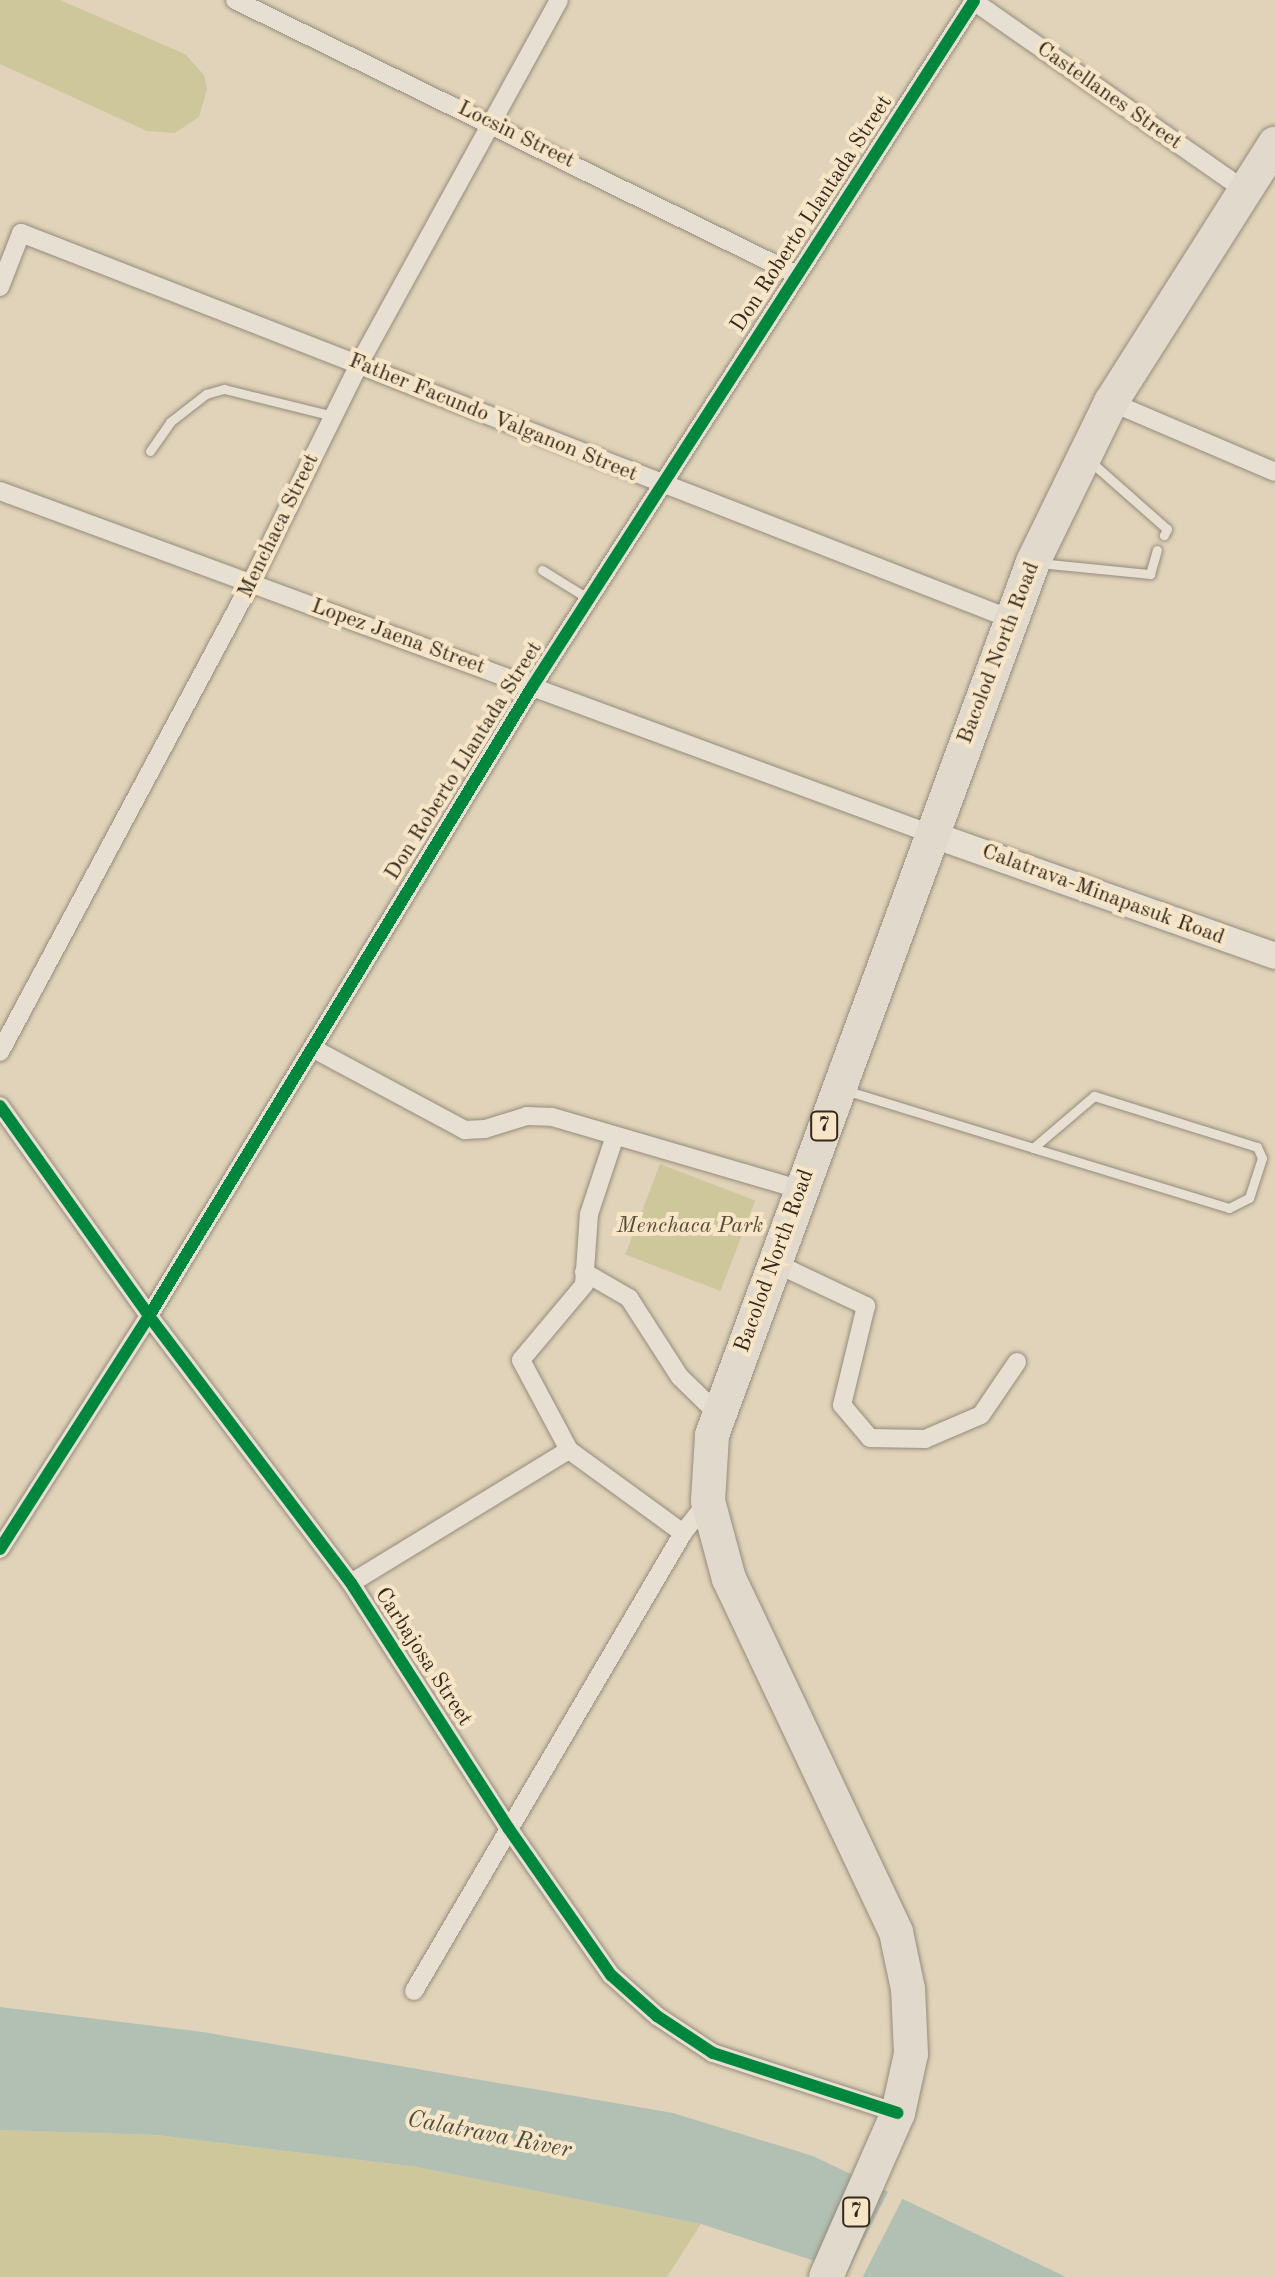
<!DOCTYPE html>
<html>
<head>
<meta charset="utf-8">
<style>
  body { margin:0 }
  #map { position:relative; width:1275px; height:2277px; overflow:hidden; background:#e1d3b9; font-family:"Old Standard TT",serif }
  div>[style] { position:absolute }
  .green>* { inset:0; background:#cec79c; transform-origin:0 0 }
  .water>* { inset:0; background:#b1c0b2 }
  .pier>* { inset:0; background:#e1d3b9; transform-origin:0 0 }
  .roads { filter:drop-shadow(0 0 2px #958c7c) drop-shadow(0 0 2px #958c7c) }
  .lane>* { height:9px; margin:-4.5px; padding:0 4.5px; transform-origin:4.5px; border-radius:4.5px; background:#e6dfd2 }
  .street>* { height:18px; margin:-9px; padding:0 9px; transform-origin:9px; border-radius:9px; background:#e6dfd2 }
  .secondary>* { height:26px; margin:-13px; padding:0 13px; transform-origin:13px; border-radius:13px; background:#e6dfd2 }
  .highway>* { height:34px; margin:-17px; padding:0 17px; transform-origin:17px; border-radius:17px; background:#e1d9cb }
  .cycleway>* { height:12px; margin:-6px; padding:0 6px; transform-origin:6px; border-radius:6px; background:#00873e }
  span { translate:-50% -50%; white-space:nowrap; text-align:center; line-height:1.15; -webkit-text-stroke:8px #f6e5c7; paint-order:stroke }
  .shield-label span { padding:2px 6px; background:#f6e5c7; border:2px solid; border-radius:6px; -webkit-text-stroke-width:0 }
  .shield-label { font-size:20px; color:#33281b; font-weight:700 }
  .street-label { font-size:22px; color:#33281b }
  .park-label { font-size:22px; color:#564d36; font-style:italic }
  .water-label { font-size:24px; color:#4d4c40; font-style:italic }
</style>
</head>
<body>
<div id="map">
  <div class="green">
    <div style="clip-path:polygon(0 0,60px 0,185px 54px,204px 75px,207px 89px,199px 117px,175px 133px,147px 131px,0 64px)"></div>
    <div style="left:660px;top:1164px;width:102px;height:97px;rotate:21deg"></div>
    <div style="clip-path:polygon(0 2130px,157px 2135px,417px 2167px,701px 2224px,667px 2277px,0 2277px)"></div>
  </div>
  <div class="water">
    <div style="clip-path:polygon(0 2007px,203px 2032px,673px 2113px,813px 2156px,1066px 2277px,864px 2277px,701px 2224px,417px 2167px,157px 2135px,0 2130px)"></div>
  </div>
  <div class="pier">
    <div style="left:890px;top:2188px;width:16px;height:97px;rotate:27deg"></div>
  </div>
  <div class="roads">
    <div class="lane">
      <div style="left:150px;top:451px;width:35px;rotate:-55deg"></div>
      <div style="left:170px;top:422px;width:46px;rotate:-37.9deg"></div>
      <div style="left:206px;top:394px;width:19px;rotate:-16deg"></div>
      <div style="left:224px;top:389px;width:112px;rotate:13.9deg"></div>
      <div style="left:1091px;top:462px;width:101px;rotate:41.4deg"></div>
      <div style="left:1167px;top:529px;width:7px;rotate:117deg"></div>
      <div style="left:1039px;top:563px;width:112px;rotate:5.7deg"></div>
      <div style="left:1150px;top:574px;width:25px;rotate:-74deg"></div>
      <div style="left:542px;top:570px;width:55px;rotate:31.7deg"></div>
      <div style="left:845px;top:1090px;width:197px;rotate:17.1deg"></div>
      <div style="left:1033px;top:1148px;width:205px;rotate:17deg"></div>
      <div style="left:1229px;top:1208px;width:22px;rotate:-27deg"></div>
      <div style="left:1249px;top:1198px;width:42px;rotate:-72deg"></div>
      <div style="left:1262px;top:1158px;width:12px;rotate:-114deg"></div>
      <div style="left:1257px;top:1147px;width:171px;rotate:-162.6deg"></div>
      <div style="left:1094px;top:1096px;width:80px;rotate:139.6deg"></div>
    </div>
    <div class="street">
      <div style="left:235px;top:0;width:623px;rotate:26.07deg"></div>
      <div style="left:972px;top:0;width:334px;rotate:34.9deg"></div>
      <div style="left:0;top:287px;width:58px;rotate:-68.7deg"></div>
      <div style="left:21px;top:233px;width:1063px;rotate:21.3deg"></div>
      <div style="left:1111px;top:402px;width:178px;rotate:23.1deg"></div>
      <div style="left:0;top:491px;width:992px;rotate:20.22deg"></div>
      <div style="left:312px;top:1048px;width:174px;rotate:28.2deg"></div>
      <div style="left:465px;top:1130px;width:20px;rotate:-3deg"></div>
      <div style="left:485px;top:1129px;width:44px;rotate:-17.2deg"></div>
      <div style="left:527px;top:1116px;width:25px;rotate:2deg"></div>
      <div style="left:552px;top:1117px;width:259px;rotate:16.3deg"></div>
      <div style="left:0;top:1052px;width:532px;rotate:-61.85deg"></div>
      <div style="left:251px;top:583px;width:244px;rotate:-63.7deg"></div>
      <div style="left:359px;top:364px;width:415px;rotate:-61.2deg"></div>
      <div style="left:0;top:1106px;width:257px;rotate:54.6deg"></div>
      <div style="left:149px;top:1316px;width:335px;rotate:52.9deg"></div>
      <div style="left:351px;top:1583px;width:292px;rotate:57.3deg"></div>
      <div style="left:509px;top:1829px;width:178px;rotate:55.1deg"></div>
      <div style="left:611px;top:1975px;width:62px;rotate:41.7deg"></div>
      <div style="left:657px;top:2016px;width:67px;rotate:33.5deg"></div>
      <div style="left:713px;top:2053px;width:194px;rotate:18deg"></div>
      <div style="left:775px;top:1263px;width:101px;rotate:25.3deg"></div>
      <div style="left:866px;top:1306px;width:102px;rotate:103.6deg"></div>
      <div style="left:842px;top:1405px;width:43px;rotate:49.7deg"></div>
      <div style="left:870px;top:1438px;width:55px;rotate:1deg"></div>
      <div style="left:925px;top:1439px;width:61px;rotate:-23.2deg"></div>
      <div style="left:981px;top:1415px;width:64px;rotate:-55.8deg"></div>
      <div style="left:584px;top:1272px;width:52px;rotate:30deg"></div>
      <div style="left:629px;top:1298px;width:94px;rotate:57.2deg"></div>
      <div style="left:680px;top:1377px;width:54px;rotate:44.3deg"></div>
      <div style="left:569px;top:1450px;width:102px;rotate:-118.1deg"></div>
      <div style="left:521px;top:1360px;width:98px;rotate:-50deg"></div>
      <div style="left:584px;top:1285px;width:71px;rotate:-86deg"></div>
      <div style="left:589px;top:1214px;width:82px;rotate:-71.6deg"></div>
      <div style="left:0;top:1549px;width:277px;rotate:-57.4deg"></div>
      <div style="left:149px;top:1316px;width:736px;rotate:-58.66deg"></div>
      <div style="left:532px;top:687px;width:816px;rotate:-57.21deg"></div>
      <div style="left:351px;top:1583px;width:255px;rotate:-31.4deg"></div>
      <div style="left:569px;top:1450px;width:141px;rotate:36.1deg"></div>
      <div style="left:683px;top:1533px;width:41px;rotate:-52deg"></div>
      <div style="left:414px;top:1991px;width:531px;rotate:-59.57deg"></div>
    </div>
    <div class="secondary">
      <div style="left:931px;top:834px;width:365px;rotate:19.5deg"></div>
    </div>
    <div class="highway">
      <div style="left:826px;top:2277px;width:179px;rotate:-66.3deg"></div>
      <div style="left:898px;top:2113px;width:60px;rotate:-77.6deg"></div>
      <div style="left:911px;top:2054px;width:65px;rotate:-92.6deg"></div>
      <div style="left:908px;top:1989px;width:58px;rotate:-101.9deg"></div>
      <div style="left:896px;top:1932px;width:391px;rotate:-115.3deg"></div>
      <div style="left:729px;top:1579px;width:81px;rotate:-105.1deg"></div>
      <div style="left:708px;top:1501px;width:66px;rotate:-86.5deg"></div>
      <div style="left:712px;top:1435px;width:930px;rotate:-69.81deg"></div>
      <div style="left:1033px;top:562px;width:178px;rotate:-64deg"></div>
      <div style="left:1111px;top:402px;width:306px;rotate:-57.6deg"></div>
    </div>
  </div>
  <div class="cycleway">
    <div style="left:0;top:1106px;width:257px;rotate:54.6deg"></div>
    <div style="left:149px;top:1316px;width:335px;rotate:52.9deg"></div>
    <div style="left:351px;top:1583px;width:292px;rotate:57.3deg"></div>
    <div style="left:509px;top:1829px;width:178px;rotate:55.1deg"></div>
    <div style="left:611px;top:1975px;width:62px;rotate:41.7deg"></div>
    <div style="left:657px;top:2016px;width:67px;rotate:33.5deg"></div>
    <div style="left:713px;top:2053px;width:194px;rotate:18deg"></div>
    <div style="left:0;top:1549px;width:277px;rotate:-57.4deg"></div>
    <div style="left:149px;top:1316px;width:736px;rotate:-58.66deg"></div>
    <div style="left:532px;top:687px;width:816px;rotate:-57.21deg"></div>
  </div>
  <div class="shield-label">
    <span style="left:824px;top:1126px">7</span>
    <span style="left:856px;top:2212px">7</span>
  </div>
  <div class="street-label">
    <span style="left:1109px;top:96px;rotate:35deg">Castellanes Street</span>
    <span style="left:516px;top:135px;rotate:26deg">Locsin Street</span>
    <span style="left:812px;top:214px;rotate:-57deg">Don Roberto Llantada Street</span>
    <span style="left:493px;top:418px;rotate:22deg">Father Facundo Valganon Street</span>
    <span style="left:279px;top:526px;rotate:-64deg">Menchaca Street</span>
    <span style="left:398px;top:637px;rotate:20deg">Lopez Jaena Street</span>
    <span style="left:999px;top:653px;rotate:-69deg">Bacolod North Road</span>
    <span style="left:464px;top:761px;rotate:-58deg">Don Roberto Llantada Street</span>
    <span style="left:1103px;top:895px;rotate:20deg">Calatrava-Minapasuk Road</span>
    <span style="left:775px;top:1261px;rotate:-70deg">Bacolod North Road</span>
    <span style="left:423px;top:1657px;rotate:57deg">Carbajosa Street</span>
  </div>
  <div class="park-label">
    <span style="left:690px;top:1227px">Menchaca Park</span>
  </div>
  <div class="water-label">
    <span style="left:489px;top:2136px;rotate:11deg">Calatrava River</span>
  </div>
</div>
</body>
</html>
